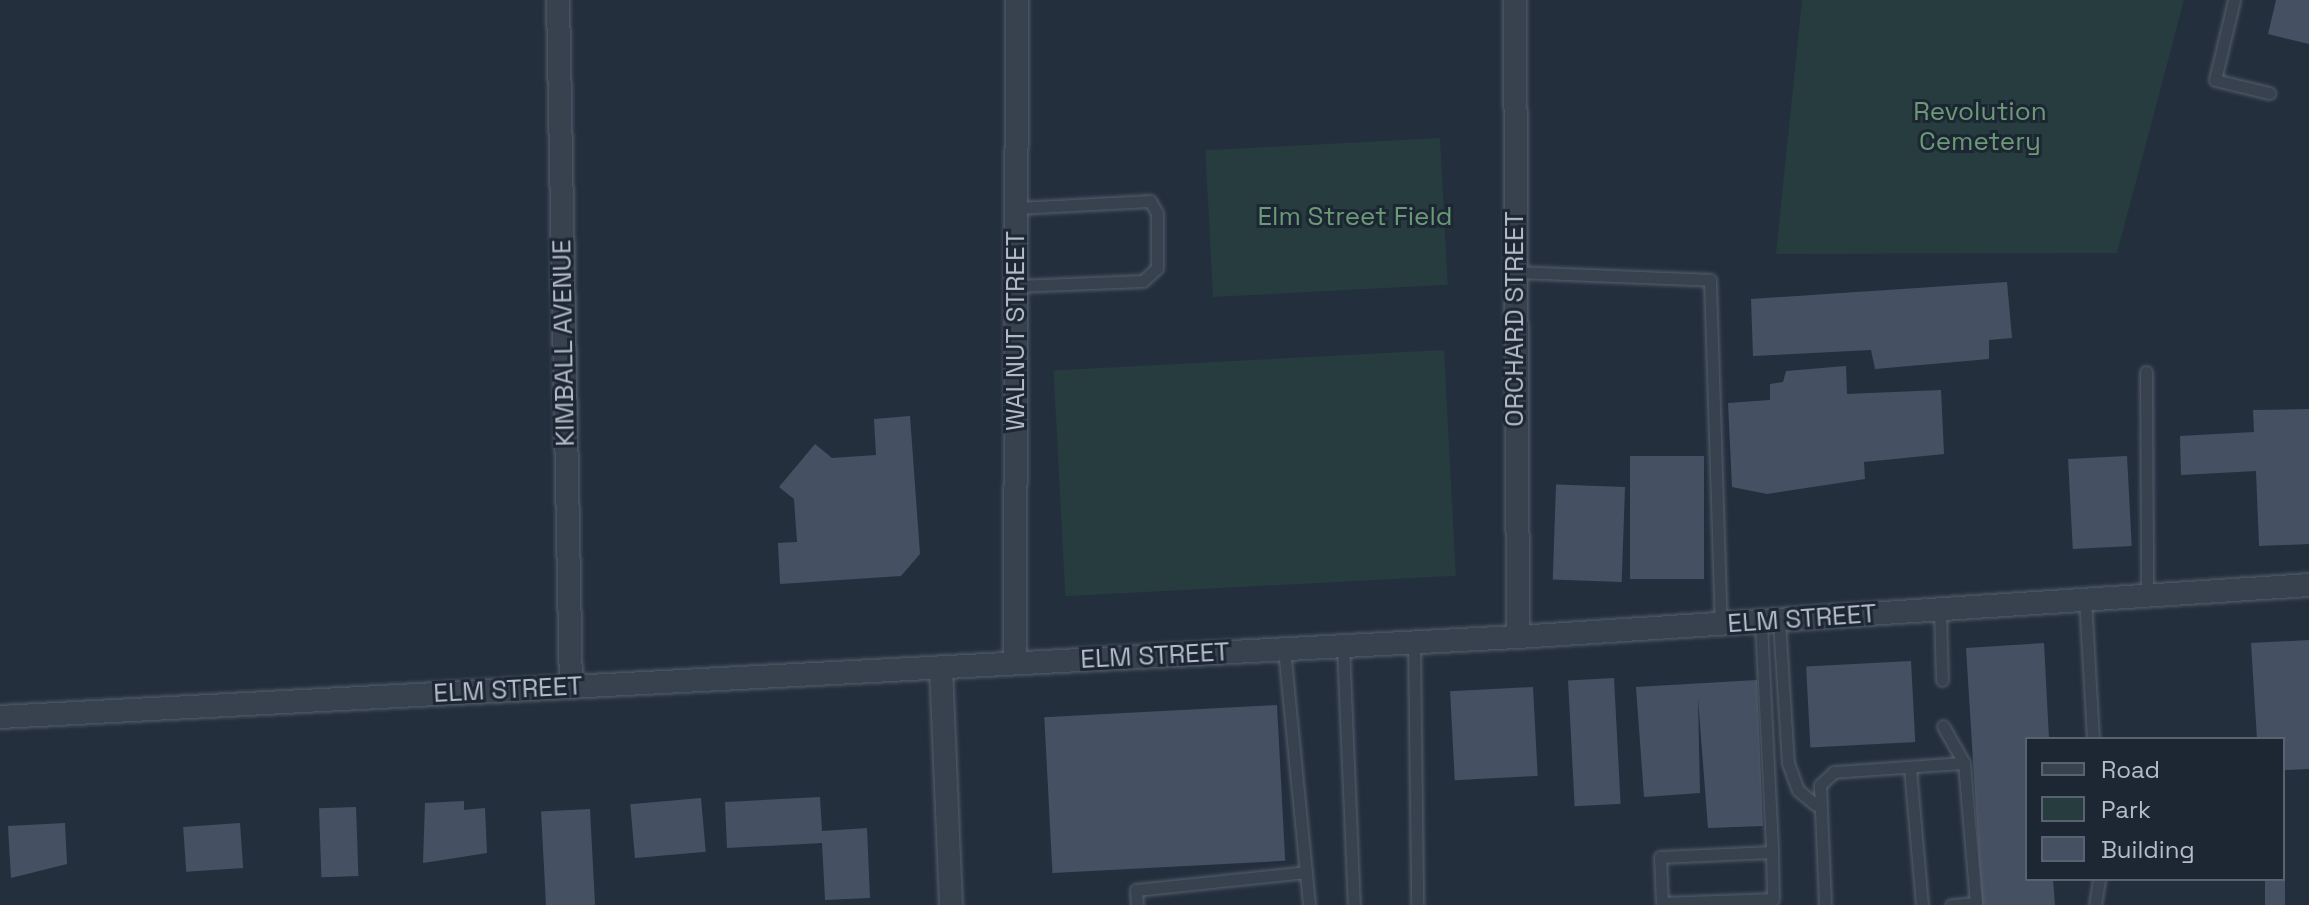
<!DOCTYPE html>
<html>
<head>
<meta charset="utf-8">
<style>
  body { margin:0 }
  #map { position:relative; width:2309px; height:905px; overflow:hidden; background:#242f3e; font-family:"Space Grotesk",sans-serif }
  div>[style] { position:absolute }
  .green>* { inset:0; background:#263c3f; transform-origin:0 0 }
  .building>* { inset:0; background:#455162; transform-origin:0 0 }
  .roads { filter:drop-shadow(0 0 2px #565f6c) drop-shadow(0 0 2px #565f6c) }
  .service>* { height:11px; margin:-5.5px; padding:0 5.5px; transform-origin:5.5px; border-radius:5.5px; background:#38414e }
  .minor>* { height:22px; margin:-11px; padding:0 11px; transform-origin:11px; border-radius:11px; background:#38414e }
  span { translate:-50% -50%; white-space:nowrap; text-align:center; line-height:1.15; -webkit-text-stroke:6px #1d2633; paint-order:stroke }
  .park-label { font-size:26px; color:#6b9a76 }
  .street-label { font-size:26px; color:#b4bcc9 }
  .legend { position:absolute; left:2025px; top:737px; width:260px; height:144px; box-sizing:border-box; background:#1d2633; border:2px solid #59626f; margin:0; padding:10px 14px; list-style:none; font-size:24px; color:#b4bcc9 }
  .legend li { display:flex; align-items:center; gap:16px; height:40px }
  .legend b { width:40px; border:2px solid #59626f }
</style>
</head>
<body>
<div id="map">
  <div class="green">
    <div style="clip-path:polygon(1802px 0,2184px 0,2117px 253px,1776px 254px)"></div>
    <div style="left:1440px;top:138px;width:147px;height:235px;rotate:87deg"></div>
    <div style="left:1444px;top:350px;width:226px;height:391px;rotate:87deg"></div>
  </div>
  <div class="building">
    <div style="clip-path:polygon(2276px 0,2309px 0,2309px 44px,2268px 34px)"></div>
    <div style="clip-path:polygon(2007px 282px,2012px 338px,1989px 340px,1989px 359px,1875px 369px,1871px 350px,1753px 356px,1751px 299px)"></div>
    <div style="clip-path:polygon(1846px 366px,1847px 394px,1941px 390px,1944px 454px,1864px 462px,1865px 479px,1767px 494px,1732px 487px,1728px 403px,1770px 400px,1770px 384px,1783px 382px,1786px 371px)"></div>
    <div style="clip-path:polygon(2309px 409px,2309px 544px,2259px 546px,2256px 471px,2181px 475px,2180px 436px,2254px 432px,2253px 410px)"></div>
    <div style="clip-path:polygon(910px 416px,920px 554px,901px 576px,780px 584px,778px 543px,797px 542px,794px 499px,779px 487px,815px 444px,832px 458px,876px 455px,874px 419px)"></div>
    <div style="left:1630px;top:456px;width:74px;height:123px"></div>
    <div style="left:2127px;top:456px;width:90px;height:59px;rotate:87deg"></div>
    <div style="left:1625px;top:487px;width:95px;height:69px;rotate:92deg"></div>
    <div style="clip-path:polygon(2309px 640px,2309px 769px,2283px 770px,2283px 739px,2257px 739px,2251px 643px)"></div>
    <div style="clip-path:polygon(2044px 643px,2049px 739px,2027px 739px,2027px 879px,2053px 879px,2055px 905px,1982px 905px,1966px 648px)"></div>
    <div style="left:1911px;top:661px;width:81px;height:105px;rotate:87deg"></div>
    <div style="left:1614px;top:678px;width:126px;height:46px;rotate:87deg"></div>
    <div style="clip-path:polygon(1757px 680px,1763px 826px,1708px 828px,1698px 699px,1700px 793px,1644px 797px,1636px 687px)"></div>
    <div style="left:1533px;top:687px;width:89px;height:83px;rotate:87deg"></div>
    <div style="left:1277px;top:705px;width:156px;height:233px;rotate:87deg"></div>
    <div style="clip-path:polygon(820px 797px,822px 831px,867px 828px,870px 898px,825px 900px,822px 843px,727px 848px,725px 802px)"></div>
    <div style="left:701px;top:798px;width:54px;height:71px;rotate:85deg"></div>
    <div style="clip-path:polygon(464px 801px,464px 810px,485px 808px,487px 853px,423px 863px,425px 803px)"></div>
    <div style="left:356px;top:807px;width:69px;height:37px;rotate:88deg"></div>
    <div style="left:590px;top:809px;width:96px;height:49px;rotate:87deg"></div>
    <div style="clip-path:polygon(65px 823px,67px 864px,11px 878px,8px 826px)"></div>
    <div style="left:240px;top:823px;width:45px;height:57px;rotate:86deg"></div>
    <div style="left:2265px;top:879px;width:20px;height:26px"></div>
  </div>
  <div class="roads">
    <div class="service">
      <div style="left:2234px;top:0;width:82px;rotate:103.4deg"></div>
      <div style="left:2215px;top:80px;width:56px;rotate:13.5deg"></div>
      <div style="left:1515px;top:272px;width:195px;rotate:2.3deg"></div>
      <div style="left:1710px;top:280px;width:345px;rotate:88.2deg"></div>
      <div style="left:1016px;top:286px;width:127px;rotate:-2.3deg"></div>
      <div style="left:1143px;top:281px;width:19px;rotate:-43deg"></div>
      <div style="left:1157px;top:268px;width:55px;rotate:-90deg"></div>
      <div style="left:1157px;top:213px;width:14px;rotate:-120deg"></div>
      <div style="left:1150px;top:201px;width:133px;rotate:177deg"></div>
      <div style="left:2146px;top:372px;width:222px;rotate:89.7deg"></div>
      <div style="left:2085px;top:599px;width:140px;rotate:86.7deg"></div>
      <div style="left:1940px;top:609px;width:71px;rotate:88.4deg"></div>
      <div style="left:1779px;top:621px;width:142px;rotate:86.4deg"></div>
      <div style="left:1788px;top:763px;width:29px;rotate:70deg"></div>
      <div style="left:1798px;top:790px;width:23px;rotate:40deg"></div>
      <div style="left:1761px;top:623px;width:229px;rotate:87.2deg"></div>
      <div style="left:1772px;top:852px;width:47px;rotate:88.8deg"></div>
      <div style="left:1773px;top:899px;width:111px;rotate:177.9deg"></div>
      <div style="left:1662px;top:903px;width:46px;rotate:-92.5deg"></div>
      <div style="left:1660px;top:857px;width:112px;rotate:-2.6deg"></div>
      <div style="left:1414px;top:642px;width:263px;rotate:89.3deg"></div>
      <div style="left:1343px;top:646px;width:259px;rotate:87.6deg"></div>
      <div style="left:1284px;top:649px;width:257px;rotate:84.4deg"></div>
      <div style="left:1943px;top:726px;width:43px;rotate:60.4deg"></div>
      <div style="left:1964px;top:763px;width:141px;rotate:85.1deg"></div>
      <div style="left:1976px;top:903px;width:25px;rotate:175deg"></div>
      <div style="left:1910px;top:768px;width:138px;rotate:85deg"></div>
      <div style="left:1137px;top:905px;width:15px;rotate:-94deg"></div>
      <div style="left:1136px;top:890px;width:171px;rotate:-6deg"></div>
      <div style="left:1825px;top:905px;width:120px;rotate:-92.4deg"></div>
      <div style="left:1820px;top:785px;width:19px;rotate:-43deg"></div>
      <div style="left:1834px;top:772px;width:130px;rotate:-4deg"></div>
      <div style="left:2095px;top:905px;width:26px;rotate:-81deg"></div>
    </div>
    <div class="minor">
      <div style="left:558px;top:0;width:687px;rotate:88.92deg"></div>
      <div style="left:1515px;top:0;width:637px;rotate:89.73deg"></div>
      <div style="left:1015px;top:663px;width:663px;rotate:-89.83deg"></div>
      <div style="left:941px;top:667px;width:238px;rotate:87.6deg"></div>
      <div style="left:0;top:717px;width:1520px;rotate:-3.02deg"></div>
      <div style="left:1518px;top:637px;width:793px;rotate:-3.76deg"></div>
    </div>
  </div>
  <div class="park-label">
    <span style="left:1980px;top:127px">Revolution<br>Cemetery</span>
    <span style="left:1355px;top:217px">Elm Street Field</span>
  </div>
  <div class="street-label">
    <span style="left:1515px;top:319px;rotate:-90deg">ORCHARD STREET</span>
    <span style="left:1016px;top:331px;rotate:-90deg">WALNUT STREET</span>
    <span style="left:564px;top:343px;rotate:-91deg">KIMBALL AVENUE</span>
    <span style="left:1802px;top:619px;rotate:-4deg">ELM STREET</span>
    <span style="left:1155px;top:656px;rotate:-3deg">ELM STREET</span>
    <span style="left:508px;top:690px;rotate:-3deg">ELM STREET</span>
  </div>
  <ul class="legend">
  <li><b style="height:10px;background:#38414e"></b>Road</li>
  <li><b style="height:22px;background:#263c3f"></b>Park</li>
  <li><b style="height:22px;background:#455162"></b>Building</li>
  </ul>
</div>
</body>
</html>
